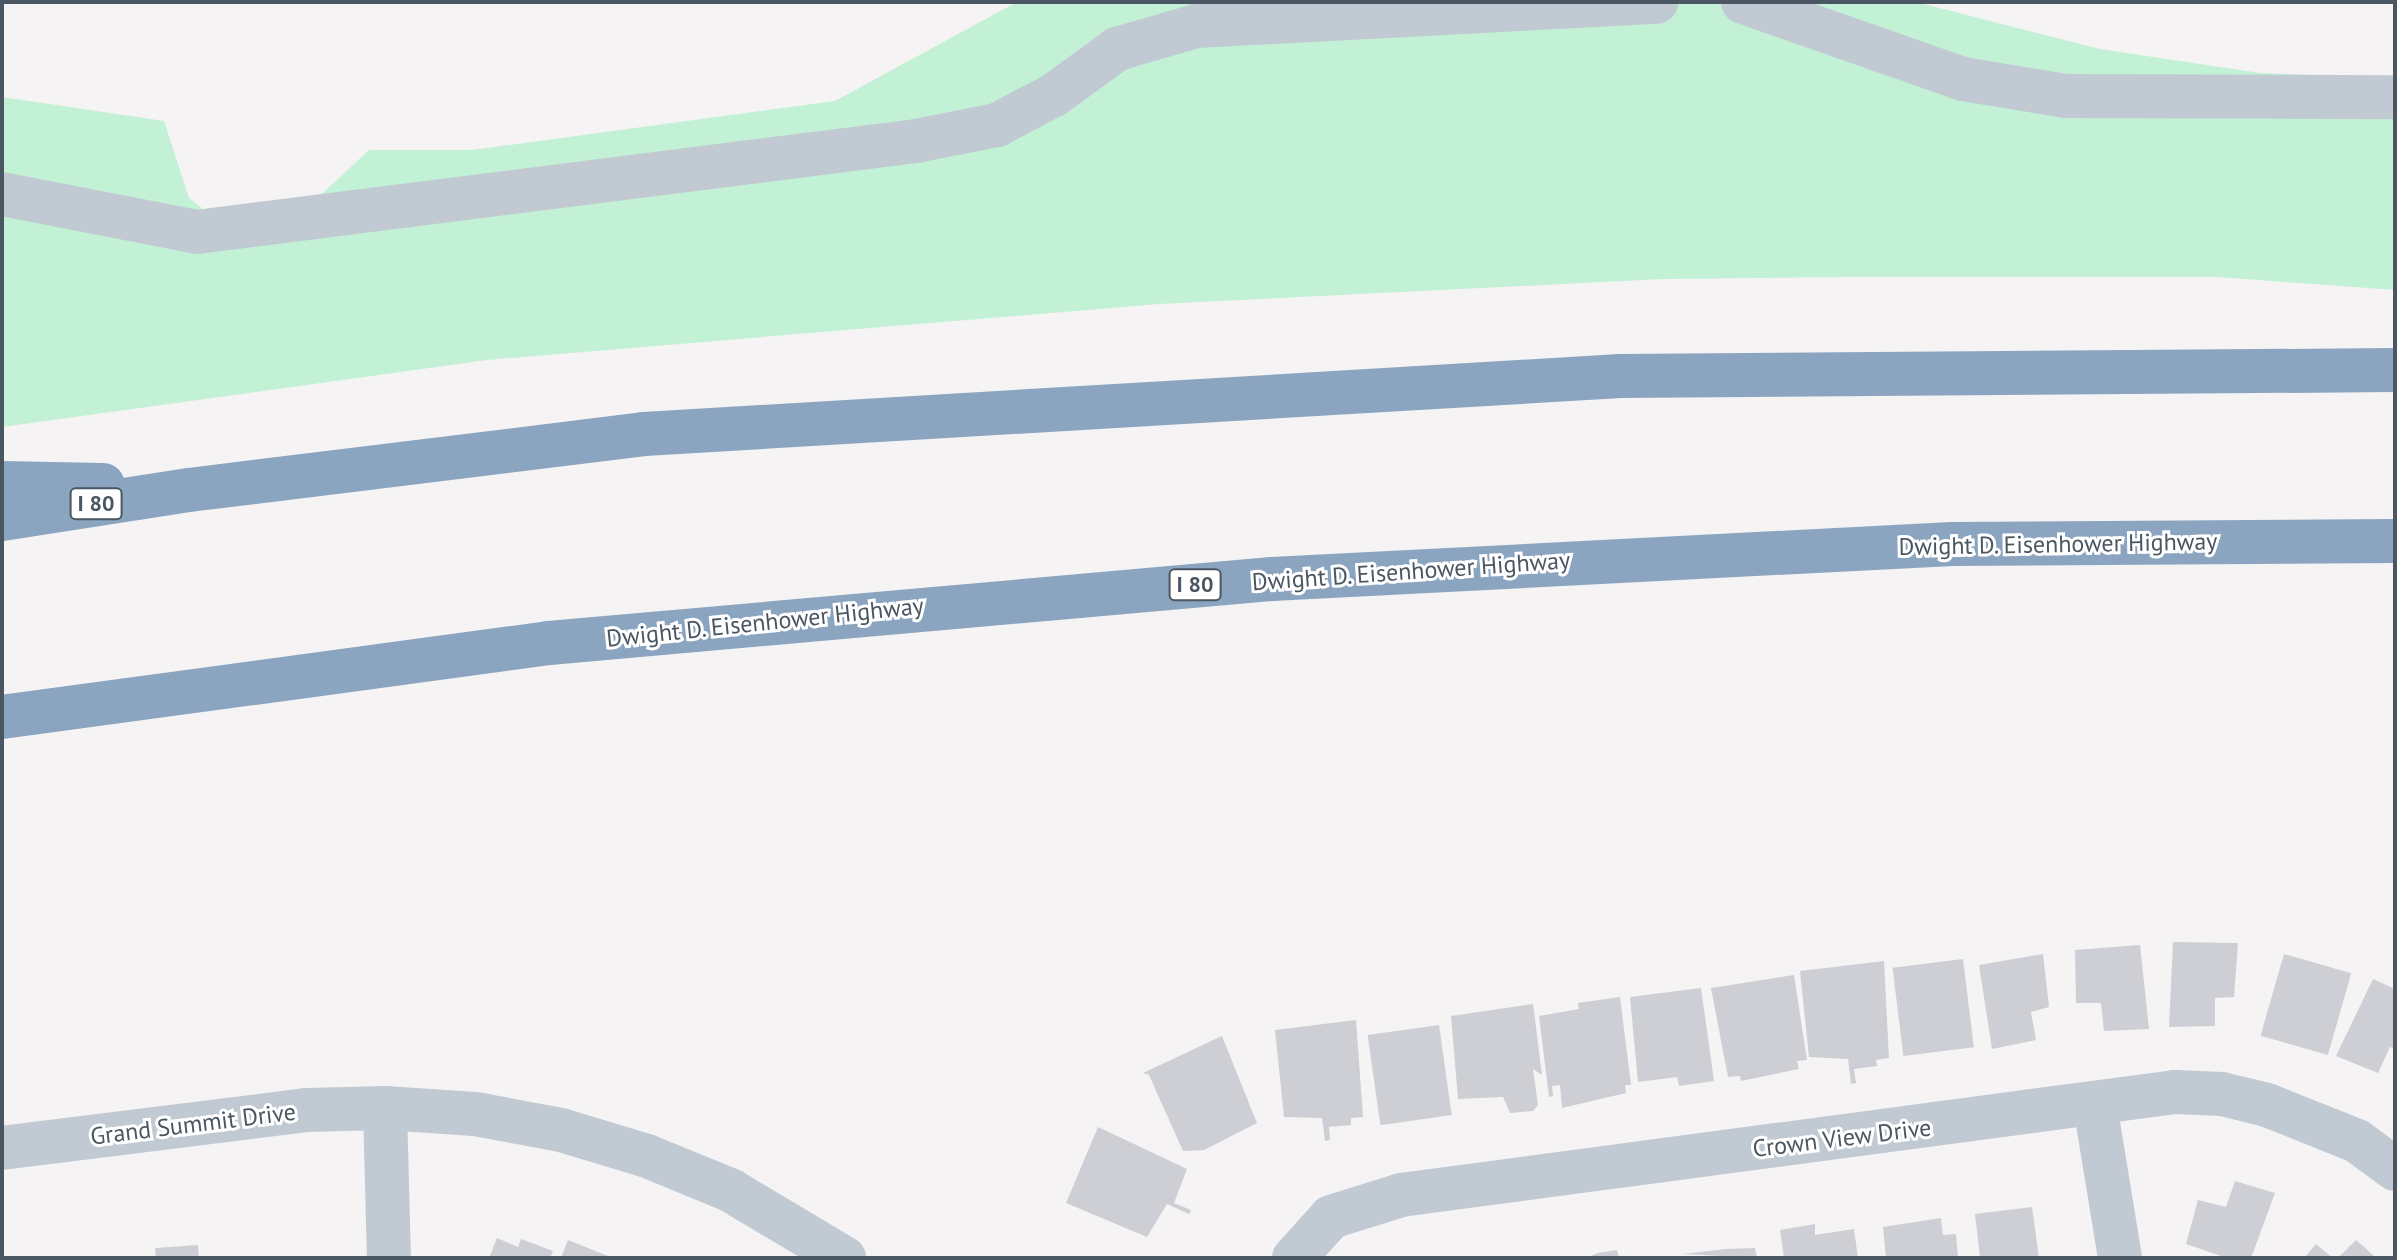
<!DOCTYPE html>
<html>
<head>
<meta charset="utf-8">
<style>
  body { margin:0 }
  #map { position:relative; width:2397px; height:1260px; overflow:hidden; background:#f5f3f3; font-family:"PT Sans",sans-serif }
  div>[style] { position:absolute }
  .green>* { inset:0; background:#c3f1d5 }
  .building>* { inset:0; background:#cdcfd5; transform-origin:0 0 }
  .minor>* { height:44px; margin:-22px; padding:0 22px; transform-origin:22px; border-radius:22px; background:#c1cad2 }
  .highway>* { height:44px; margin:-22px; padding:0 22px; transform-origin:22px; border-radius:22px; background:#8ba5c1 }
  span { translate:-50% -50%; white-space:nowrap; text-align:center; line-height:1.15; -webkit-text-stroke:6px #fff; paint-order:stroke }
  .shield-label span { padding:2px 6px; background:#fff; border:2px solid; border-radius:6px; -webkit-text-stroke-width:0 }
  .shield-label { font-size:22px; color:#4a5661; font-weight:700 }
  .street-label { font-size:24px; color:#4a5661 }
  .frame { position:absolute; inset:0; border:4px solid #4a5661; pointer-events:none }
</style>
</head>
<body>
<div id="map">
  <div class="green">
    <div style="clip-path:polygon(1017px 2px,1916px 2px,2100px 49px,2260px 73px,2395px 78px,2395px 290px,2218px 277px,1848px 277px,1663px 279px,1159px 304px,487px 360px,2px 427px,2px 97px,164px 121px,189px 198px,203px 209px,321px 195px,369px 150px,472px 150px,835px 101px)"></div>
  </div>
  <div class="building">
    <div style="clip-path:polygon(2173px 942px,2238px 943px,2234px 997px,2215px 998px,2215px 1026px,2169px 1027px)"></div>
    <div style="clip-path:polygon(2140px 945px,2149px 1029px,2104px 1031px,2101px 1003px,2076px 1003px,2075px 950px)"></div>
    <div style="clip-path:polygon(2043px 954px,2049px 1007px,2031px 1012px,2036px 1040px,1992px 1049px,1979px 965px)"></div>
    <div style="left:2284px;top:954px;width:70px;height:85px;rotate:16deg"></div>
    <div style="left:1963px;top:959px;width:89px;height:71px;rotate:83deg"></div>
    <div style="clip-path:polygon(1884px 961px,1889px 1058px,1876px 1060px,1877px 1066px,1854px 1069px,1856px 1083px,1851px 1084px,1848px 1059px,1809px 1057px,1800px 971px)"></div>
    <div style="clip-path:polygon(1794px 975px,1807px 1060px,1797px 1061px,1799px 1069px,1741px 1081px,1740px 1076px,1728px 1077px,1711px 988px)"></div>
    <div style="clip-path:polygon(2373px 979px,2395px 989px,2395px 1049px,2390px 1047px,2378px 1073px,2336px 1056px)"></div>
    <div style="clip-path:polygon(1701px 988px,1714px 1081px,1679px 1086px,1677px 1077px,1638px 1082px,1630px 997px)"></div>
    <div style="clip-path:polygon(1620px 997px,1631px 1085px,1625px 1085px,1626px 1093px,1562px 1108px,1560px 1085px,1552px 1086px,1553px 1096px,1549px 1097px,1539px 1016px,1579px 1009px,1578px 1003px)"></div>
    <div style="clip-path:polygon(1533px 1004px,1542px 1075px,1533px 1069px,1538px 1105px,1533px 1111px,1510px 1113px,1503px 1097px,1458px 1099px,1451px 1016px)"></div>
    <div style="clip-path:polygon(1356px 1020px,1363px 1117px,1351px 1118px,1351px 1125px,1329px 1127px,1330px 1140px,1325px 1141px,1322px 1118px,1284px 1117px,1275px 1030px)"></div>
    <div style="left:1439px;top:1025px;width:91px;height:72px;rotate:82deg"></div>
    <div style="clip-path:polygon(1222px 1036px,1257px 1123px,1204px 1150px,1183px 1151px,1149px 1075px,1143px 1073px)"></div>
    <div style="clip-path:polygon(1098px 1127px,1187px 1169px,1174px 1203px,1191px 1210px,1189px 1214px,1167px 1204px,1147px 1237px,1066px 1203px)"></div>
    <div style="clip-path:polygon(2235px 1181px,2275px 1193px,2251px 1258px,2227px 1258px,2186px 1244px,2198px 1200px,2226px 1207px)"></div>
    <div style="clip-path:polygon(2032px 1207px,2039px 1258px,1980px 1258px,1975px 1214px)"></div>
    <div style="clip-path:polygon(1941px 1218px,1943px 1235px,1956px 1234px,1958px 1258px,1886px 1258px,1883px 1227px)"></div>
    <div style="clip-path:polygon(1815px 1224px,1815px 1235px,1854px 1229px,1858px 1258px,1784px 1258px,1780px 1230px)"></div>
    <div style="clip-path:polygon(497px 1238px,518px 1247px,521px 1239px,553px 1251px,550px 1258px,489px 1258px)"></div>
    <div style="clip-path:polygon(568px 1240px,613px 1258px,561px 1258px)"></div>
    <div style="clip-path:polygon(2356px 1240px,2362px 1245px,2376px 1258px,2338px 1258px)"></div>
    <div style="clip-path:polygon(2316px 1244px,2333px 1258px,2304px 1258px)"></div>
    <div style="left:198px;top:1245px;width:13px;height:43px;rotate:86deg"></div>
    <div style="clip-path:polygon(1755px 1248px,1757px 1258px,1683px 1254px,1726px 1249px)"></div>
    <div style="clip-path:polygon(1617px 1250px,1619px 1258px,1586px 1258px,1598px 1253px)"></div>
  </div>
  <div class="minor">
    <div style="left:1743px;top:2px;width:233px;rotate:19.3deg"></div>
    <div style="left:1963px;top:79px;width:104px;rotate:9.4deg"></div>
    <div style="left:2066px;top:96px;width:329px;rotate:0.2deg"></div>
    <div style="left:2px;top:194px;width:199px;rotate:11deg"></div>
    <div style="left:197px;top:232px;width:725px;rotate:-7.21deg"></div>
    <div style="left:916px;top:141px;width:83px;rotate:-11.2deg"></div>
    <div style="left:997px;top:125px;width:64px;rotate:-27.8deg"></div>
    <div style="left:1054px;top:95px;width:78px;rotate:-36.1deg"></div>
    <div style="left:1117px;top:49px;width:82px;rotate:-16.2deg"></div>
    <div style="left:1196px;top:26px;width:461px;rotate:-3deg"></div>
    <div style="left:2095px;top:1105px;width:155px;rotate:80.7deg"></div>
    <div style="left:385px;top:1108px;width:150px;rotate:88.5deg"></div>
    <div style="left:2px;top:1148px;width:306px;rotate:-7.1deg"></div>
    <div style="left:306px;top:1110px;width:79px;rotate:-1.5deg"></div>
    <div style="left:385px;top:1108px;width:90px;rotate:3.8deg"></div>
    <div style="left:475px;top:1114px;width:87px;rotate:10.5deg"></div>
    <div style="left:561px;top:1130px;width:90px;rotate:16.8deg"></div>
    <div style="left:647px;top:1156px;width:90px;rotate:22.3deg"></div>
    <div style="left:730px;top:1190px;width:133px;rotate:30.8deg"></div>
    <div style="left:1294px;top:1258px;width:55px;rotate:-47.9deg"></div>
    <div style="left:1331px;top:1217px;width:73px;rotate:-17.4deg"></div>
    <div style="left:1401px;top:1195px;width:781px;rotate:-7.58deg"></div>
    <div style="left:2175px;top:1092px;width:47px;rotate:2.4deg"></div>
    <div style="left:2222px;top:1094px;width:46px;rotate:13.7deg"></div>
    <div style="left:2267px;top:1105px;width:97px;rotate:21.8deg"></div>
    <div style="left:2357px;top:1141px;width:47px;rotate:36.4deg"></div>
  </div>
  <div class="highway">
    <div style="left:2px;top:483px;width:101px;rotate:1.1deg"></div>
    <div style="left:2px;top:519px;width:189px;rotate:-8.8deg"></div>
    <div style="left:189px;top:490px;width:458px;rotate:-7deg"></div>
    <div style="left:644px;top:434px;width:978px;rotate:-3.4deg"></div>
    <div style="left:1620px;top:376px;width:775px;rotate:-0.44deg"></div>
    <div style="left:2px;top:717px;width:552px;rotate:-7.7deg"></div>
    <div style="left:549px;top:643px;width:726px;rotate:-5.06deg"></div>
    <div style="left:1272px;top:579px;width:681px;rotate:-2.95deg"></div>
    <div style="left:1952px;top:544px;width:443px;rotate:-0.4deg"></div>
  </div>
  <div class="shield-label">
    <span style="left:96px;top:504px">I 80</span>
    <span style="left:1195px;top:585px">I 80</span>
  </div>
  <div class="street-label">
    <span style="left:2058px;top:544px;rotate:-1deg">Dwight D. Eisenhower Highway</span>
    <span style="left:1411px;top:571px;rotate:-4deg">Dwight D. Eisenhower Highway</span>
    <span style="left:765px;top:622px;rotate:-6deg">Dwight D. Eisenhower Highway</span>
    <span style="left:193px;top:1124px;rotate:-7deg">Grand Summit Drive</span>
    <span style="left:1842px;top:1138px;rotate:-7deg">Crown View Drive</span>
  </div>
  <div class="frame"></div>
</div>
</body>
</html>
